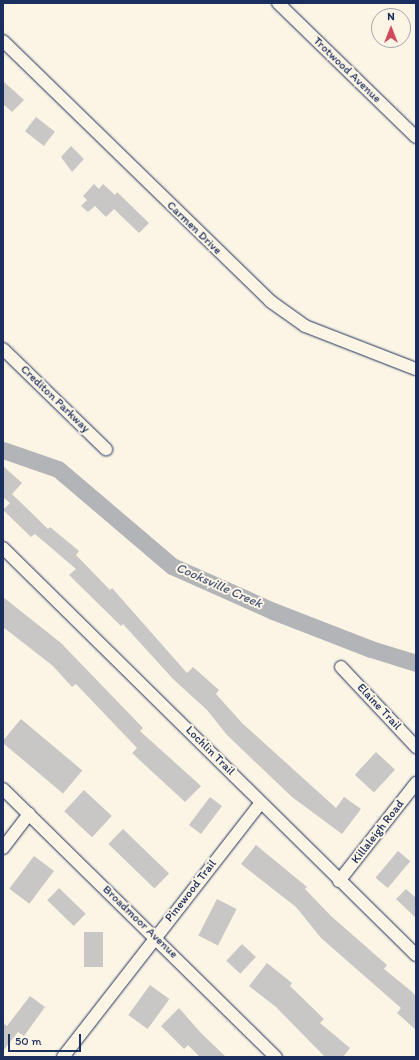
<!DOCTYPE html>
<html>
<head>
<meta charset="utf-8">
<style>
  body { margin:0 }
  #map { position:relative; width:419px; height:1060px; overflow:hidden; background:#fcf5e5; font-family:Itim,sans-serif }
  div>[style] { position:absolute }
  .river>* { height:17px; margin:-8.5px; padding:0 8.5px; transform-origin:8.5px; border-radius:8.5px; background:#b2b4b8 }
  .building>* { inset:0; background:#c8c7c6; transform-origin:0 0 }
  .roads { filter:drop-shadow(0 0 1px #1b2f5e) drop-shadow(0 0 1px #1b2f5e) }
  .minor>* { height:12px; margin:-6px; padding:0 6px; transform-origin:6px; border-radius:6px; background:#fcf5e5 }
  span { translate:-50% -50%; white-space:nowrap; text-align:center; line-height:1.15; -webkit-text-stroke:4px #fcf5e5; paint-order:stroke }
  .street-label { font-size:12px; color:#1b2f5e }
  .water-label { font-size:13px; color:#485779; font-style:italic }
  .frame { position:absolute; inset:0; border:4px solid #1b2f5e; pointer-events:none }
  .north { position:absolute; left:371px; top:8px; width:40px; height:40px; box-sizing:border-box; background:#fcf5e5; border:1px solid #a2a6af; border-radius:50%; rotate:0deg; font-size:11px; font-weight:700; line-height:16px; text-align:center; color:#1b2f5e }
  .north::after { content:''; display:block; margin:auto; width:14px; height:18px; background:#d1495b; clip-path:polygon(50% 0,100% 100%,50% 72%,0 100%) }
  .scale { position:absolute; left:8px; top:1034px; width:73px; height:18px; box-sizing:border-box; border:2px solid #1b2f5e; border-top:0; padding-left:5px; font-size:12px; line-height:14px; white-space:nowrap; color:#1b2f5e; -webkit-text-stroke:3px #fcf5e5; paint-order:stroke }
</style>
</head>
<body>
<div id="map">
  <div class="river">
    <div style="left:3px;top:450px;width:58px;rotate:19.1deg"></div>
    <div style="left:58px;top:469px;width:150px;rotate:40.4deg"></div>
    <div style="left:172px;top:566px;width:111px;rotate:24deg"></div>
    <div style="left:273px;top:611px;width:105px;rotate:21.2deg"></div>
    <div style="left:371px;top:649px;width:47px;rotate:17.3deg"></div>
  </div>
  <div class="building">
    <div style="clip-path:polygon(3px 81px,24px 100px,12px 112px,3px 104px)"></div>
    <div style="left:36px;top:117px;width:24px;height:18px;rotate:38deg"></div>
    <div style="clip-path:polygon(71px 146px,84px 159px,72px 172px,61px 157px)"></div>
    <div style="clip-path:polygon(94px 184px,99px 189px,103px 184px,115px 195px,117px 192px,149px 223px,139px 233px,114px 209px,106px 217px,95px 206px,88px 212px,81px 206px,87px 200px,83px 196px)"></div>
    <div style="clip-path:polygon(3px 466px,22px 483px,12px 494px,48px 529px,50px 527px,79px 551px,76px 555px,110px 590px,112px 588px,187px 673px,193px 667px,219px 690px,216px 694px,242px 723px,336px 808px,344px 797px,361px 809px,342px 834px,292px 797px,227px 735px,207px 710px,173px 679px,123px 624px,121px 626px,69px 575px,76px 569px,35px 534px,31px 537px,3px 510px,10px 503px,3px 497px)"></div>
    <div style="clip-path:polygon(3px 597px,61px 643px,143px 728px,140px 731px,201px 786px,185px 802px,132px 753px,137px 748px,76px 684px,72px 687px,53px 666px,3px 627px)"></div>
    <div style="left:21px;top:719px;width:80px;height:30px;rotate:40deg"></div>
    <div style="left:376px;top:752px;width:26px;height:31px;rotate:43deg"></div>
    <div style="left:84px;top:790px;width:38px;height:29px;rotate:43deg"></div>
    <div style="left:210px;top:797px;width:15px;height:35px;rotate:37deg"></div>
    <div style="left:123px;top:829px;width:64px;height:21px;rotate:44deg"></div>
    <div style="clip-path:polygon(256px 845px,307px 887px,305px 889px,331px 916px,387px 965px,384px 969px,411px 991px,416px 996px,416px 1030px,397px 1013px,401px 1008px,321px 938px,296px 907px,241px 864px)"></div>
    <div style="left:398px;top:851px;width:16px;height:35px;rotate:40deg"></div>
    <div style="left:34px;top:856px;width:25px;height:41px;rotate:37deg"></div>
    <div style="left:59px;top:888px;width:37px;height:17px;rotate:44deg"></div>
    <div style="clip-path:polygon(406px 889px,416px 898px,416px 918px,396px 899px)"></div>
    <div style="left:217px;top:899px;width:22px;height:41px;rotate:27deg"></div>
    <div style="left:84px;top:932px;width:19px;height:35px"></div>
    <div style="left:242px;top:944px;width:19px;height:23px;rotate:43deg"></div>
    <div style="clip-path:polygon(267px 963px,292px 983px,290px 986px,324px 1019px,320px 1023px,350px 1048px,343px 1057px,325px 1057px,276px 1007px,249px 986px)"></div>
    <div style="left:150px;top:985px;width:24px;height:37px;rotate:36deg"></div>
    <div style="clip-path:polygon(30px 996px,45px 1007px,24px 1036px,18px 1032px,3px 1051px,3px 1023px,7px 1026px)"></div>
    <div style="clip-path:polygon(179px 1008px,201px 1033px,226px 1057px,200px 1057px,188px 1045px,184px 1049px,161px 1026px)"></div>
  </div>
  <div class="roads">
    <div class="minor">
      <div style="left:278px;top:3px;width:192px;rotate:44.2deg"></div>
      <div style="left:3px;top:41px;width:373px;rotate:44.2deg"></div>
      <div style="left:270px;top:301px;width:43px;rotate:35.5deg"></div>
      <div style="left:305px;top:326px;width:119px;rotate:21.2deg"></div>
      <div style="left:3px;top:349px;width:144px;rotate:44.2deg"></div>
      <div style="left:3px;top:548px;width:580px;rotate:44.58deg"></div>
      <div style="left:341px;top:667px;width:110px;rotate:46.8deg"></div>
      <div style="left:3px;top:789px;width:383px;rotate:44.5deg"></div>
      <div style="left:3px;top:848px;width:43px;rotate:-52.6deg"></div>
      <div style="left:339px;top:881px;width:125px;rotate:-51.8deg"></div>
      <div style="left:63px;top:1057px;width:322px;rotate:-52.1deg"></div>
    </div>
  </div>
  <div class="street-label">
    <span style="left:347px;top:70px;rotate:44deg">Trotwood Avenue</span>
    <span style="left:194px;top:228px;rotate:44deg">Carmen Drive</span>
    <span style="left:55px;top:399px;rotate:44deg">Crediton Parkway</span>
    <span style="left:379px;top:707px;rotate:47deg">Elaine Trail</span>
    <span style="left:210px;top:751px;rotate:45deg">Lochlin Trail</span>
    <span style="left:378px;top:832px;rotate:-52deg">Killaleigh Road</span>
    <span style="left:191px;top:891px;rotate:-52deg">Pinewood Trail</span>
    <span style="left:140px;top:922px;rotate:44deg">Broadmoor Avenue</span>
  </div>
  <div class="water-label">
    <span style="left:219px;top:586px;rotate:24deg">Cooksville Creek</span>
  </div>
  <div class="frame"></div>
  <div class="north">N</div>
  <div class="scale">50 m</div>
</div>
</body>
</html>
